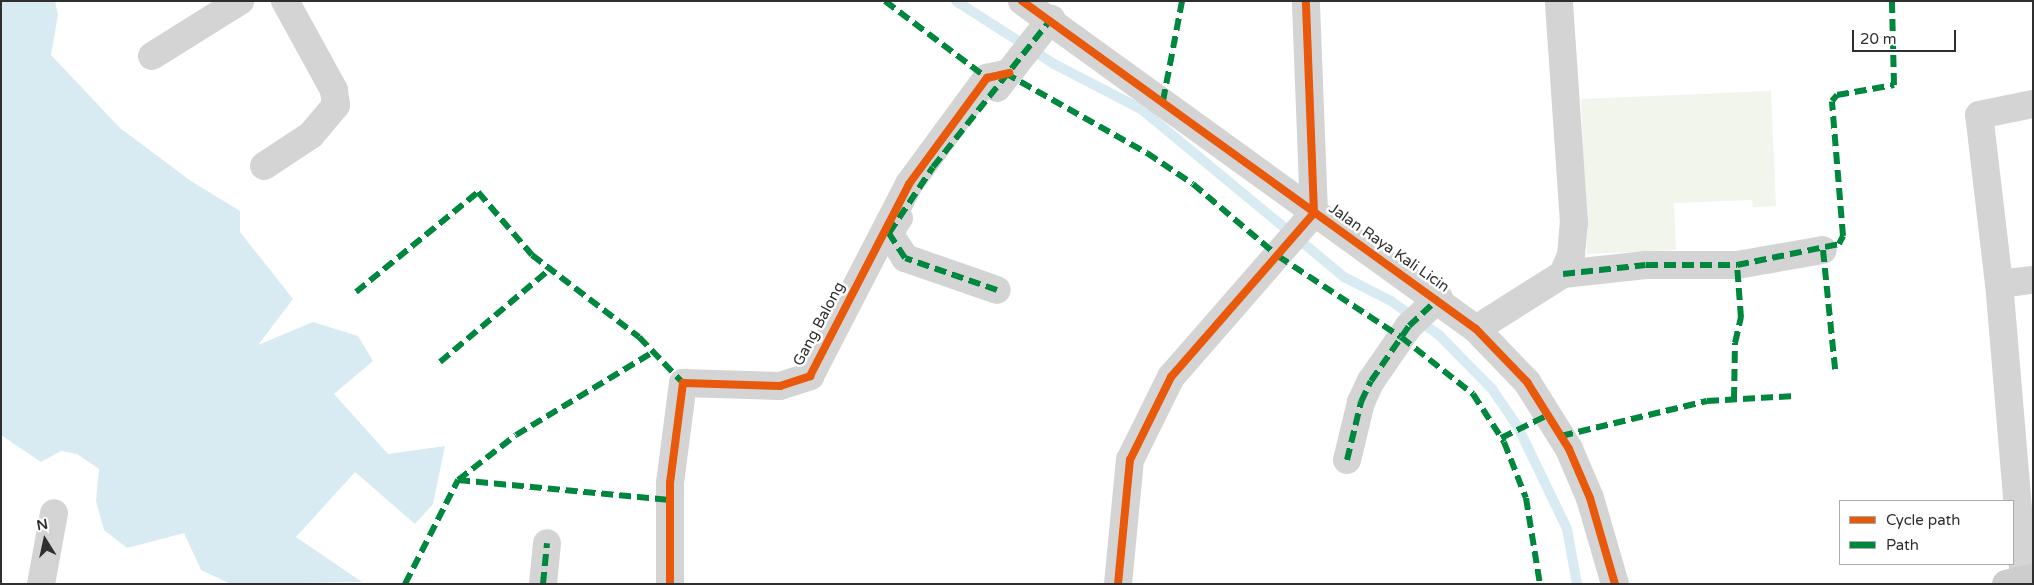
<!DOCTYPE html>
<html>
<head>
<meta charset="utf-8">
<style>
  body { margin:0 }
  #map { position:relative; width:2034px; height:585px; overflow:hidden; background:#fff; font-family:"Varela Round",sans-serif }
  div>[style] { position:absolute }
  .green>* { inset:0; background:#f2f5ec }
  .water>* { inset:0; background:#d9ebf2 }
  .stream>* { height:10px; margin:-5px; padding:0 5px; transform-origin:5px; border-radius:5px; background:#d9ebf2 }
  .minor>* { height:28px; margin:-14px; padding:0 14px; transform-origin:14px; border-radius:14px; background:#d4d4d4 }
  .tertiary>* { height:28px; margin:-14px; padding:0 14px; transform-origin:14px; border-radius:14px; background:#d4d4d4 }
  .secondary>* { height:28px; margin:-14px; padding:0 14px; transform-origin:14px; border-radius:14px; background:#cdcdcd }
  .quiet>* { height:6px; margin-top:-3px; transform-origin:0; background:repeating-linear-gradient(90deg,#00873e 0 12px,transparent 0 18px) }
  .cycleway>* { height:8px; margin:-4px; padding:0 4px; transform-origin:4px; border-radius:4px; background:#e8590c }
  span { translate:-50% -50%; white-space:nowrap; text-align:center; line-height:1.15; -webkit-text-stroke:5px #fff; paint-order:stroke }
  .street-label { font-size:15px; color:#2f2f2f }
  .frame { position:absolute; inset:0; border:2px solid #2f2f2f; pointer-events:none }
  .legend { position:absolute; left:1839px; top:500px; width:175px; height:65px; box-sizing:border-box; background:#fff; border:1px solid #acacac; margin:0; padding:6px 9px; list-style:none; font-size:15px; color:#2f2f2f }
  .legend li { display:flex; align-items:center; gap:10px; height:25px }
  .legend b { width:25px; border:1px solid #acacac }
  .north { position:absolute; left:20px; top:515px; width:50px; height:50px; -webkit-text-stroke:4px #fff; paint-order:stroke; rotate:350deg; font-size:14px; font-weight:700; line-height:20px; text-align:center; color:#2f2f2f }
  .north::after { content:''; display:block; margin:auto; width:18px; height:22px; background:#2f2f2f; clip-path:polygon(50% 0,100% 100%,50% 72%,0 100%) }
  .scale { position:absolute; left:1852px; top:30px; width:104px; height:22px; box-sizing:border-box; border:2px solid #2f2f2f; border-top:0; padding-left:6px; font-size:15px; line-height:18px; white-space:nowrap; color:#2f2f2f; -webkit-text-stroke:4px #fff; paint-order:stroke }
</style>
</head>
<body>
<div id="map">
  <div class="green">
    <div style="clip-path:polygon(1771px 91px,1776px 206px,1753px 207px,1752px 200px,1674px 203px,1676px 250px,1587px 254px,1581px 99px)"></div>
  </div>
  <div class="water">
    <div style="clip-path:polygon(1px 1px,55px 1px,58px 15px,51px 55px,120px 128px,191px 181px,240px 211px,240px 232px,293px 299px,258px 345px,313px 322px,358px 336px,373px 361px,334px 394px,388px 454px,445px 446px,433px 504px,415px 524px,355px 472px,296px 537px,362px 582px,231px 584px,201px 570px,184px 533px,127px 548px,104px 530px,96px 501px,99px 469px,77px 454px,61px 451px,41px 462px,1px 435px)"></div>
  </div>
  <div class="stream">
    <div style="left:956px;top:1px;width:117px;rotate:32.7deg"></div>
    <div style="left:1054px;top:64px;width:98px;rotate:27.3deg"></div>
    <div style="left:1141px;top:109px;width:264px;rotate:39.6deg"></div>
    <div style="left:1344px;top:277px;width:53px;rotate:27.1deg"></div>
    <div style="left:1391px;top:301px;width:59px;rotate:35.3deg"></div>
    <div style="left:1439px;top:335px;width:76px;rotate:45.5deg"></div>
    <div style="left:1492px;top:389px;width:46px;rotate:55.6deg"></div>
    <div style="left:1518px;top:427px;width:113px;rotate:64.3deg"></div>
    <div style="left:1567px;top:529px;width:56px;rotate:79.7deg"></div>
  </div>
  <div class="minor">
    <div style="left:152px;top:56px;width:104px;rotate:-32deg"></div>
    <div style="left:997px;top:88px;width:88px;rotate:-52deg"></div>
    <div style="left:264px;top:166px;width:56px;rotate:-33.4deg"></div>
    <div style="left:311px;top:135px;width:39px;rotate:-50deg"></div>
    <div style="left:336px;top:105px;width:15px;rotate:-98deg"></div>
    <div style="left:334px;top:90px;width:102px;rotate:-118.8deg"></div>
    <div style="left:899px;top:218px;width:18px;rotate:124deg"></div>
    <div style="left:889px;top:233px;width:30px;rotate:57deg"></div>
    <div style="left:905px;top:258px;width:97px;rotate:19.2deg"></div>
    <div style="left:1563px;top:274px;width:83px;rotate:-6.2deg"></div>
    <div style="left:1646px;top:265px;width:91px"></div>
    <div style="left:1737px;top:265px;width:87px;rotate:-9.9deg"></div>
    <div style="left:1999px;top:284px;width:34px;rotate:-7deg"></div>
    <div style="left:1476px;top:329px;width:103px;rotate:-32.3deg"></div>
    <div style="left:1563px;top:274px;width:21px;rotate:-67deg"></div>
    <div style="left:1571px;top:255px;width:32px;rotate:-85deg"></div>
    <div style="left:1574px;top:223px;width:223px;rotate:-93.9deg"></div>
    <div style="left:1347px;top:460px;width:60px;rotate:-76.4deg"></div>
    <div style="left:1361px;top:402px;width:23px;rotate:-65deg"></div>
    <div style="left:1371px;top:381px;width:67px;rotate:-55.4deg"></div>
    <div style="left:1409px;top:326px;width:41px;rotate:-43deg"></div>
    <div style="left:2024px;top:580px;width:297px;rotate:-94.8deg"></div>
    <div style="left:1999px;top:284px;width:170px;rotate:-96.7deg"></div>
    <div style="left:1979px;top:115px;width:55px;rotate:-11.5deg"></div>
    <div style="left:41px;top:584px;width:72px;rotate:-79.6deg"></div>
    <div style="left:543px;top:584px;width:41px;rotate:-84.4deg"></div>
    <div style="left:670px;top:584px;width:101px;rotate:-90deg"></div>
    <div style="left:670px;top:483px;width:101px;rotate:-82.6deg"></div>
    <div style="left:683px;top:383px;width:97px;rotate:1.8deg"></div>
    <div style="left:780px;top:386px;width:32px;rotate:-18deg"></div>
    <div style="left:810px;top:376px;width:216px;rotate:-62.7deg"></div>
    <div style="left:909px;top:184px;width:132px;rotate:-53.7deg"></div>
    <div style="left:987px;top:78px;width:23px;rotate:-13deg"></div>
    <div style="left:1118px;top:584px;width:125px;rotate:-84.5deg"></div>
    <div style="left:1130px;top:460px;width:93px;rotate:-63.7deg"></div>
    <div style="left:1171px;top:377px;width:218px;rotate:-48.9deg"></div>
    <div style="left:1314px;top:213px;width:212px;rotate:-92.2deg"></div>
  </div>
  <div class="tertiary">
    <div style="left:1022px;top:1px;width:560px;rotate:35.85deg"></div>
    <div style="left:1476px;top:329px;width:74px;rotate:46.1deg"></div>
    <div style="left:1527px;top:382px;width:79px;rotate:57.9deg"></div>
    <div style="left:1569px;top:449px;width:53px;rotate:66.8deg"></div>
    <div style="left:1590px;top:498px;width:90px;rotate:73.8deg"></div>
  </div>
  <div class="secondary">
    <div style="left:2006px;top:584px;width:28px;rotate:-13deg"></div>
  </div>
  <div class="quiet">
    <div style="left:885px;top:1px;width:128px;rotate:37deg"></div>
    <div style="left:1005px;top:73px;width:163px;rotate:29.4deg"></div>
    <div style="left:1147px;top:153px;width:55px;rotate:34deg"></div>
    <div style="left:1193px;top:184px;width:111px;rotate:40.3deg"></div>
    <div style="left:1278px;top:256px;width:147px;rotate:33.4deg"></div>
    <div style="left:1401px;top:337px;width:92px;rotate:38.4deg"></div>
    <div style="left:1473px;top:394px;width:57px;rotate:57.1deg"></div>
    <div style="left:1504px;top:442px;width:60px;rotate:68.6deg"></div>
    <div style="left:1526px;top:498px;width:87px;rotate:80.8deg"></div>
    <div style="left:1163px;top:101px;width:102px;rotate:-79.2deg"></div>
    <div style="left:1823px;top:250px;width:120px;rotate:84.2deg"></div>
    <div style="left:1563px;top:274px;width:83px;rotate:-6.2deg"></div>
    <div style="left:1646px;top:265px;width:91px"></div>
    <div style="left:1737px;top:265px;width:104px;rotate:-11.6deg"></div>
    <div style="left:1839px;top:244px;width:9px;rotate:-63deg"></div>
    <div style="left:1843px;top:236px;width:135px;rotate:-94.7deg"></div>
    <div style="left:1832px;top:101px;width:8px;rotate:-50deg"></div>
    <div style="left:1837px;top:95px;width:58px;rotate:-10deg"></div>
    <div style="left:1894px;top:85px;width:84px;rotate:-91.4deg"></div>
    <div style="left:997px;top:290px;width:97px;rotate:-160.8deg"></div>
    <div style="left:905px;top:258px;width:30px;rotate:-123deg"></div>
    <div style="left:889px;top:233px;width:79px;rotate:-56.3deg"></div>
    <div style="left:933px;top:167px;width:189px;rotate:-51.4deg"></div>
    <div style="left:356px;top:292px;width:158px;rotate:-39.3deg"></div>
    <div style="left:478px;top:192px;width:83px;rotate:49.4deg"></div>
    <div style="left:532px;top:255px;width:135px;rotate:37.5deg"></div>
    <div style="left:639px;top:337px;width:64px;rotate:46.3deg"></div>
    <div style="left:440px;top:362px;width:143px;rotate:-40.2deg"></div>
    <div style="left:1734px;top:399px;width:56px;rotate:-89deg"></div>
    <div style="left:1735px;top:343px;width:26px;rotate:-77deg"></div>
    <div style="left:1741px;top:318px;width:53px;rotate:-94.3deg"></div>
    <div style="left:1561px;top:436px;width:150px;rotate:-13.5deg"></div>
    <div style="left:1707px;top:401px;width:88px;rotate:-3.3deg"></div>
    <div style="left:1501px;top:438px;width:52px;rotate:-26.1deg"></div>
    <div style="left:1347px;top:460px;width:60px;rotate:-76.4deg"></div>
    <div style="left:1361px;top:402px;width:23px;rotate:-65deg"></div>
    <div style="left:1371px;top:381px;width:67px;rotate:-55.4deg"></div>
    <div style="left:1409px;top:326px;width:41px;rotate:-43deg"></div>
    <div style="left:458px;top:480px;width:213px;rotate:5.4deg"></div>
    <div style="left:405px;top:584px;width:117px;rotate:-63deg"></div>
    <div style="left:458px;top:480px;width:73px;rotate:-37.8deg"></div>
    <div style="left:516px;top:435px;width:160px;rotate:-31.2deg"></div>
    <div style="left:543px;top:584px;width:41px;rotate:-84.4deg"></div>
  </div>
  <div class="cycleway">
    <div style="left:1022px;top:1px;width:560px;rotate:35.85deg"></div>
    <div style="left:1476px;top:329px;width:74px;rotate:46.1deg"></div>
    <div style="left:1527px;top:382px;width:79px;rotate:57.9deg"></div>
    <div style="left:1569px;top:449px;width:53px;rotate:66.8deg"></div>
    <div style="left:1590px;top:498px;width:90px;rotate:73.8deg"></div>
    <div style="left:670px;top:584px;width:101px;rotate:-90deg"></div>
    <div style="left:670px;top:483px;width:101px;rotate:-82.6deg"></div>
    <div style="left:683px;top:383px;width:97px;rotate:1.8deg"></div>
    <div style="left:780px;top:386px;width:32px;rotate:-18deg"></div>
    <div style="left:810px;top:376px;width:216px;rotate:-62.7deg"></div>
    <div style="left:909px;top:184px;width:132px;rotate:-53.7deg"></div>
    <div style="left:987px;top:78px;width:23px;rotate:-13deg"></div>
    <div style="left:1118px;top:584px;width:125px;rotate:-84.5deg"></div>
    <div style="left:1130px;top:460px;width:93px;rotate:-63.7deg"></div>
    <div style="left:1171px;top:377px;width:218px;rotate:-48.9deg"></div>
    <div style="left:1314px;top:213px;width:212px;rotate:-92.2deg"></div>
  </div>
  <div class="street-label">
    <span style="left:1389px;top:248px;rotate:35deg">Jalan Raya Kali Licin</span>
    <span style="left:819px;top:324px;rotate:-62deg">Gang Balong</span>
  </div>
  <div class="frame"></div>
  <ul class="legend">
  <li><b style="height:6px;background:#e8590c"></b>Cycle path</li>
  <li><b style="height:6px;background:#00873e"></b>Path</li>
  </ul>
  <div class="north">N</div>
  <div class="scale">20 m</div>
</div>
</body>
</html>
